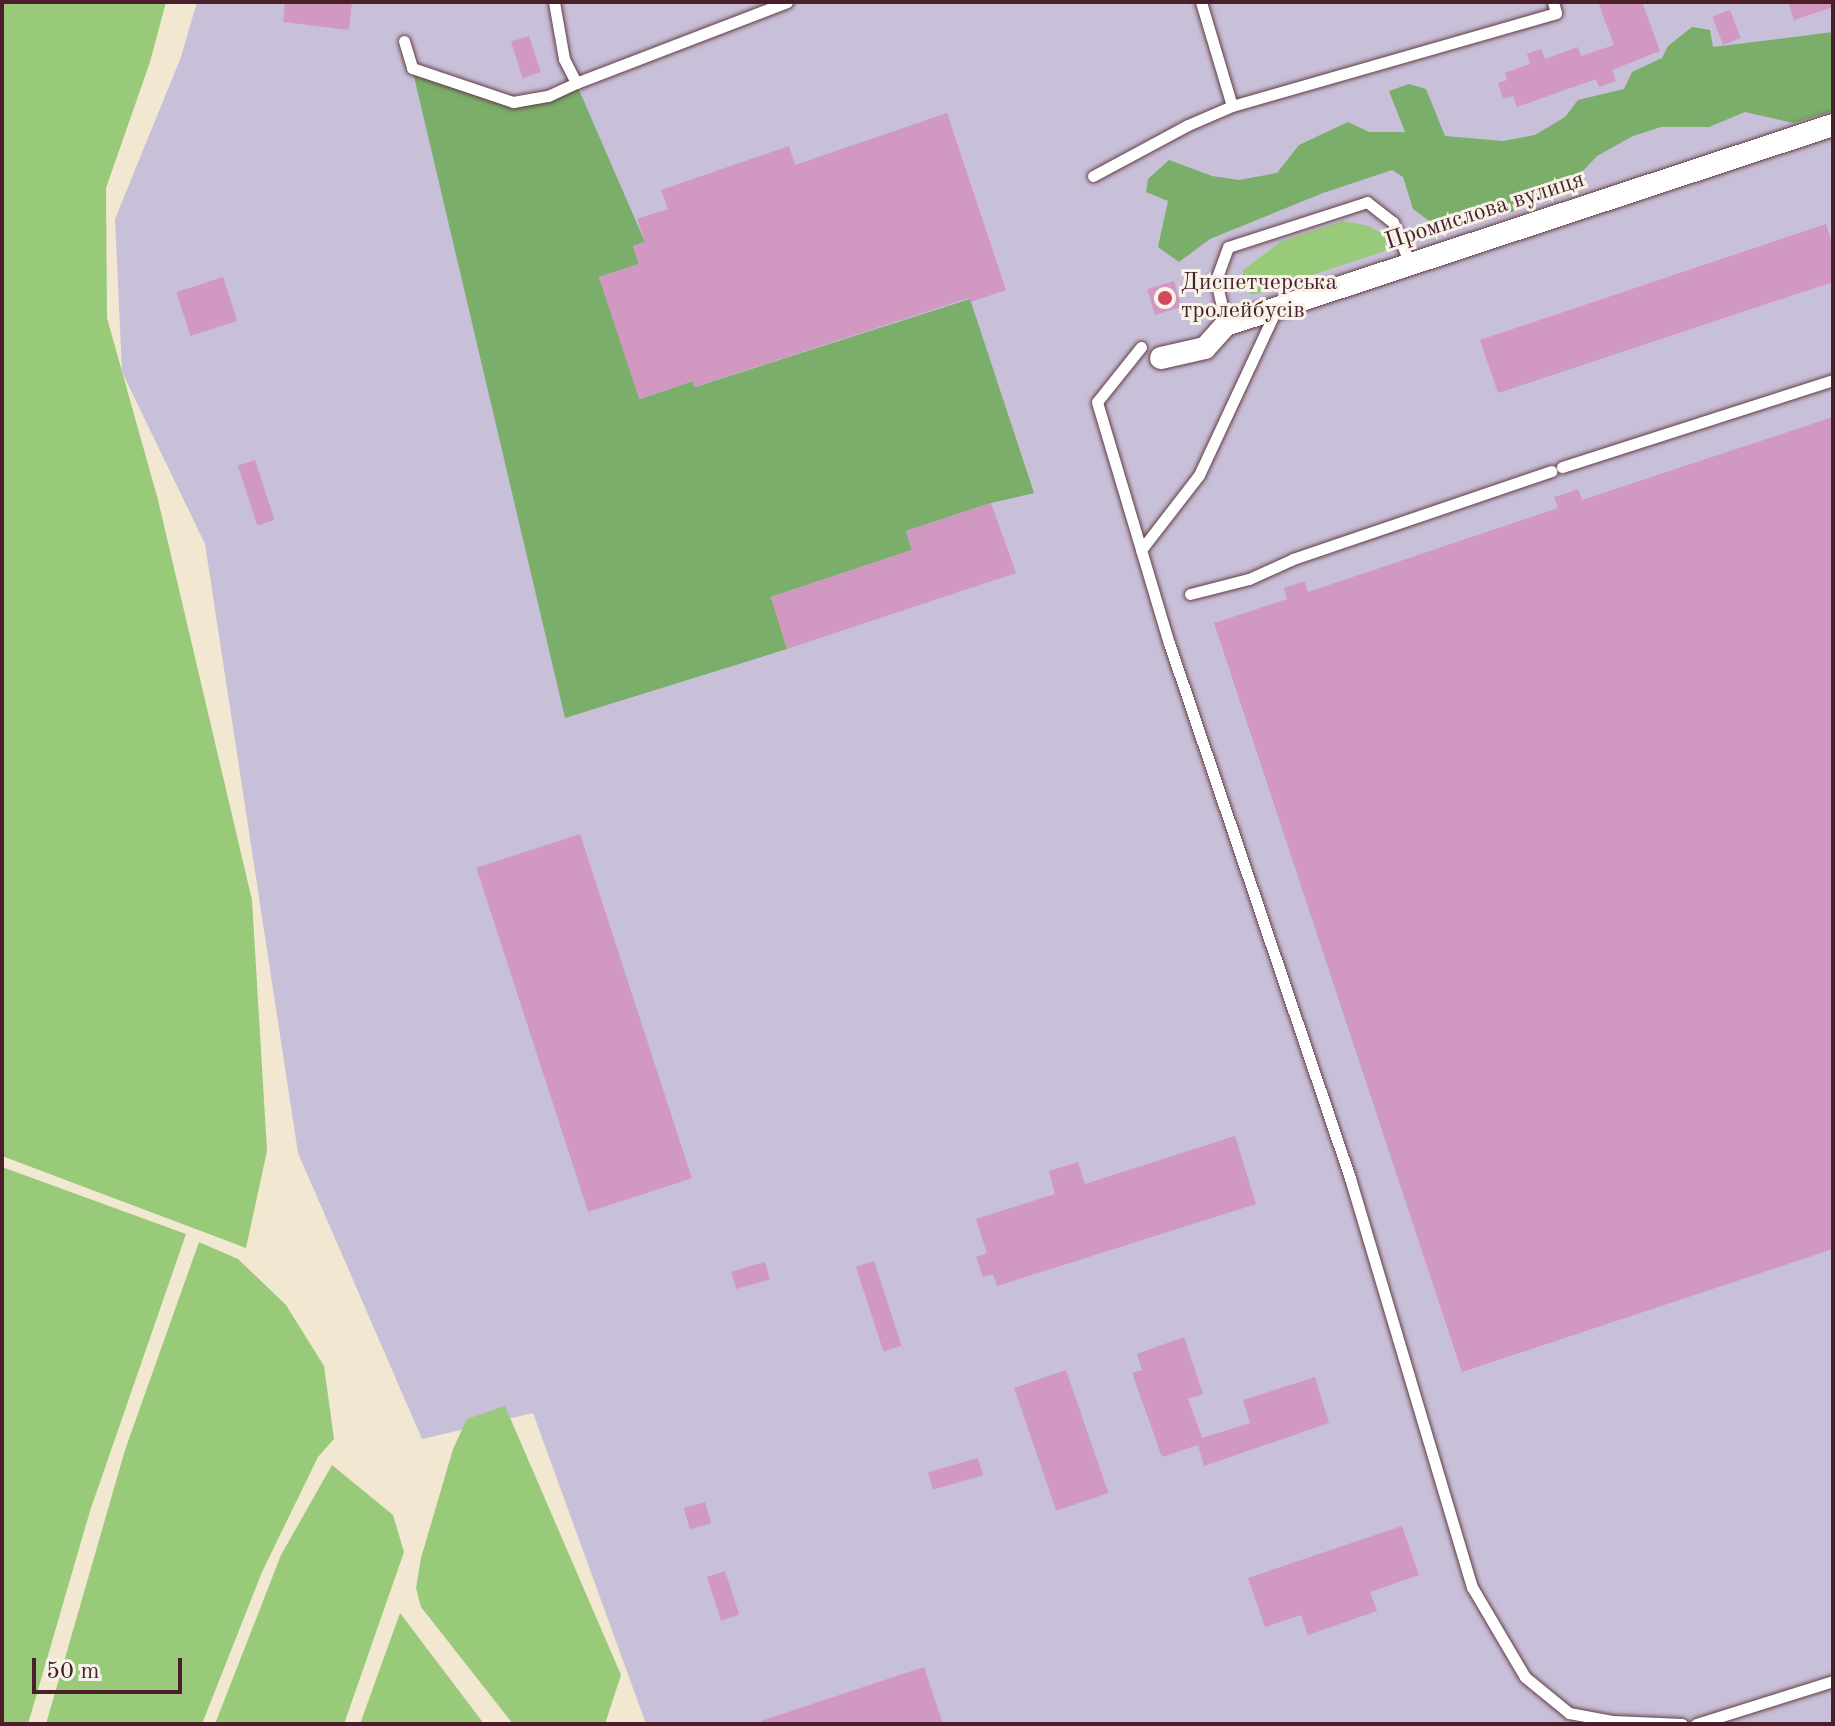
<!DOCTYPE html>
<html>
<head>
<meta charset="utf-8">
<style>
  body { margin:0 }
  #map { position:relative; width:1835px; height:1726px; overflow:hidden; background:#f2e8d1; font-family:"Old Standard TT",serif }
  div>[style] { position:absolute }
  .industrial>* { inset:0; background:#c8bfd8 }
  .green>* { inset:0; background:#98ca7a }
  .forest>* { inset:0; background:#7aae6a }
  .building>* { inset:0; background:#d198c2; transform-origin:0 0 }
  .roads { filter:drop-shadow(0 0 2px #633d44) drop-shadow(0 0 2px #633d44) }
  .lane>* { height:11px; margin:-5.5px; padding:0 5.5px; transform-origin:5.5px; border-radius:5.5px; background:#fff }
  .street>* { height:22px; margin:-11px; padding:0 11px; transform-origin:11px; border-radius:11px; background:#fff }
  .dots>* { width:22px; height:22px; translate:-50% -50%; box-sizing:border-box; border:4px solid #f7f3e8; border-radius:50% }
  span { translate:-50% -50%; white-space:nowrap; text-align:center; line-height:1.15; -webkit-text-stroke:6px #f7f3e8; paint-order:stroke }
  .street-label { font-size:24px; color:#4a1f2b }
  .poi-label { font-size:24px; color:#4a1f2b }
  .left { translate:0 -50%; text-align:left }
  .frame { position:absolute; inset:0; border:4px solid #4a1f2b; pointer-events:none }
  .scale { position:absolute; left:32px; top:1658px; width:150px; height:36px; box-sizing:border-box; border:4px solid #4a1f2b; border-top:0; padding-left:10px; font-size:24px; line-height:28px; white-space:nowrap; color:#4a1f2b; -webkit-text-stroke:6px #f7f3e8; paint-order:stroke }
</style>
</head>
<body>
<div id="map">
  <div class="industrial">
    <div style="clip-path:polygon(197px 2px,1833px 2px,1833px 1724px,646px 1724px,533px 1413px,422px 1439px,298px 1153px,205px 544px,122px 372px,115px 219px,181px 57px)"></div>
  </div>
  <div class="green">
    <div style="clip-path:polygon(2px 2px,166px 2px,150px 62px,106px 188px,107px 318px,158px 500px,252px 900px,267px 1151px,246px 1248px,2px 1156px)"></div>
    <div style="clip-path:polygon(1343px 221px,1369px 226px,1386px 236px,1385px 251px,1252px 295px,1245px 288px,1243px 270px,1282px 241px)"></div>
    <div style="clip-path:polygon(2px 1167px,186px 1234px,90px 1511px,28px 1724px,2px 1724px)"></div>
    <div style="clip-path:polygon(199px 1242px,238px 1259px,286px 1305px,324px 1366px,334px 1439px,318px 1457px,262px 1572px,202px 1724px,46px 1724px,125px 1450px)"></div>
    <div style="clip-path:polygon(505px 1406px,621px 1675px,605px 1724px,513px 1724px,421px 1607px,416px 1588px,421px 1558px,453px 1449px,467px 1419px)"></div>
    <div style="clip-path:polygon(332px 1465px,393px 1515px,404px 1552px,344px 1724px,215px 1724px,281px 1555px)"></div>
    <div style="clip-path:polygon(400px 1613px,475px 1712px,484px 1724px,360px 1724px)"></div>
  </div>
  <div class="forest">
    <div style="clip-path:polygon(1692px 27px,1710px 30px,1713px 47px,1833px 32px,1833px 111px,1793px 123px,1745px 112px,1709px 127px,1661px 127px,1633px 136px,1597px 156px,1570px 185px,1512px 212px,1467px 223px,1436px 226px,1413px 209px,1403px 177px,1392px 170px,1323px 193px,1210px 239px,1179px 262px,1158px 247px,1168px 201px,1146px 192px,1148px 179px,1169px 160px,1212px 176px,1239px 180px,1277px 173px,1299px 145px,1348px 122px,1369px 132px,1405px 132px,1389px 91px,1409px 84px,1426px 89px,1445px 136px,1503px 141px,1535px 135px,1565px 117px,1578px 100px,1624px 89px,1632px 72px,1662px 58px,1668px 46px)"></div>
    <div style="clip-path:polygon(412px 68px,513px 102px,576px 83px,645px 242px,633px 246px,639px 264px,599px 277px,640px 399px,693px 381px,695px 387px,970px 299px,1034px 493px,991px 503px,906px 531px,912px 550px,771px 597px,787px 649px,565px 718px)"></div>
  </div>
  <div class="building">
    <div style="clip-path:polygon(285px 2px,352px 2px,349px 30px,283px 22px)"></div>
    <div style="clip-path:polygon(1598px 2px,1642px 2px,1660px 51px,1612px 70px,1616px 81px,1599px 87px,1596px 79px,1517px 107px,1513px 96px,1503px 99px,1498px 83px,1507px 80px,1505px 73px,1530px 64px,1527px 54px,1541px 49px,1545px 59px,1578px 47px,1581px 56px,1614px 45px)"></div>
    <div style="clip-path:polygon(1788px 2px,1833px 2px,1833px 7px,1794px 20px)"></div>
    <div style="left:1730px;top:10px;width:30px;height:19px;rotate:69deg"></div>
    <div style="left:529px;top:36px;width:38px;height:19px;rotate:72deg"></div>
    <div style="clip-path:polygon(947px 113px,1006px 290px,971px 302px,969px 298px,694px 387px,693px 381px,639px 399px,599px 277px,639px 264px,633px 246px,645px 242px,637px 219px,668px 209px,661px 190px,789px 146px,795px 165px)"></div>
    <div style="clip-path:polygon(1826px 224px,1833px 246px,1833px 282px,1498px 393px,1480px 340px)"></div>
    <div style="left:223px;top:277px;width:46px;height:49px;rotate:72deg"></div>
    <div style="left:1174px;top:281px;width:27px;height:28px;rotate:73deg"></div>
    <div style="clip-path:polygon(1833px 417px,1833px 1249px,1462px 1372px,1214px 623px,1287px 599px,1284px 588px,1305px 581px,1308px 592px,1558px 508px,1554px 497px,1570px 492px,1578px 489px,1582px 500px)"></div>
    <div style="left:255px;top:460px;width:63px;height:18px;rotate:72deg"></div>
    <div style="clip-path:polygon(991px 503px,1016px 573px,787px 649px,771px 597px,912px 550px,906px 531px)"></div>
    <div style="left:580px;top:834px;width:362px;height:109px;rotate:72deg"></div>
    <div style="clip-path:polygon(1235px 1136px,1256px 1204px,997px 1286px,993px 1274px,983px 1277px,976px 1257px,987px 1253px,976px 1219px,1055px 1194px,1049px 1171px,1078px 1162px,1085px 1184px)"></div>
    <div style="left:874px;top:1261px;width:89px;height:19px;rotate:72deg"></div>
    <div style="left:765px;top:1262px;width:18px;height:35px;rotate:74deg"></div>
    <div style="clip-path:polygon(1184px 1337px,1203px 1394px,1188px 1399px,1202px 1438px,1250px 1423px,1243px 1400px,1315px 1377px,1329px 1423px,1204px 1466px,1198px 1445px,1162px 1457px,1132px 1373px,1142px 1370px,1137px 1354px)"></div>
    <div style="left:1066px;top:1370px;width:130px;height:55px;rotate:71deg"></div>
    <div style="left:978px;top:1458px;width:18px;height:52px;rotate:74deg"></div>
    <div style="left:705px;top:1502px;width:22px;height:22px;rotate:74deg"></div>
    <div style="clip-path:polygon(1402px 1526px,1419px 1575px,1370px 1592px,1377px 1611px,1308px 1635px,1301px 1615px,1265px 1627px,1248px 1578px)"></div>
    <div style="left:725px;top:1571px;width:46px;height:19px;rotate:72deg"></div>
    <div style="clip-path:polygon(924px 1667px,943px 1724px,762px 1724px,761px 1721px)"></div>
  </div>
  <div class="roads">
    <div class="lane">
      <div style="left:554px;top:2px;width:58px;rotate:80deg"></div>
      <div style="left:564px;top:59px;width:27px;rotate:63deg"></div>
      <div style="left:576px;top:83px;width:226px;rotate:-21deg"></div>
      <div style="left:404px;top:41px;width:28px;rotate:73deg"></div>
      <div style="left:412px;top:68px;width:107px;rotate:18.6deg"></div>
      <div style="left:513px;top:102px;width:36px;rotate:-10deg"></div>
      <div style="left:548px;top:96px;width:31px;rotate:-25deg"></div>
      <div style="left:1232px;top:106px;width:337px;rotate:-16deg"></div>
      <div style="left:1556px;top:13px;width:11px;rotate:-105deg"></div>
      <div style="left:1093px;top:176px;width:108px;rotate:-28.2deg"></div>
      <div style="left:1188px;top:125px;width:48px;rotate:-23.4deg"></div>
      <div style="left:1232px;top:106px;width:109px;rotate:-106.6deg"></div>
      <div style="left:1226px;top:325px;width:46px;rotate:-102.5deg"></div>
      <div style="left:1216px;top:280px;width:35px;rotate:-70deg"></div>
      <div style="left:1228px;top:247px;width:146px;rotate:-17.9deg"></div>
      <div style="left:1367px;top:202px;width:33px;rotate:38deg"></div>
      <div style="left:1393px;top:222px;width:45px;rotate:68deg"></div>
      <div style="left:1141px;top:347px;width:70px;rotate:128.7deg"></div>
      <div style="left:1097px;top:402px;width:252px;rotate:73.4deg"></div>
      <div style="left:1169px;top:643px;width:565px;rotate:71.31deg"></div>
      <div style="left:1350px;top:1178px;width:427px;rotate:73.4deg"></div>
      <div style="left:1472px;top:1587px;width:104px;rotate:59.5deg"></div>
      <div style="left:1525px;top:1677px;width:57px;rotate:39.3deg"></div>
      <div style="left:1569px;top:1713px;width:45px;rotate:10.3deg"></div>
      <div style="left:1613px;top:1721px;width:69px;rotate:2.5deg"></div>
      <div style="left:1562px;top:467px;width:285px;rotate:-17.8deg"></div>
      <div style="left:1141px;top:550px;width:95px;rotate:-52.3deg"></div>
      <div style="left:1199px;top:475px;width:184px;rotate:-65deg"></div>
      <div style="left:1190px;top:594px;width:61px;rotate:-14.3deg"></div>
      <div style="left:1249px;top:579px;width:48px;rotate:-24.4deg"></div>
      <div style="left:1293px;top:559px;width:273px;rotate:-18.8deg"></div>
      <div style="left:1696px;top:1724px;width:144px;rotate:-17.4deg"></div>
    </div>
    <div class="street">
      <div style="left:1161px;top:358px;width:45px;rotate:-12.8deg"></div>
      <div style="left:1205px;top:348px;width:31px;rotate:-48deg"></div>
      <div style="left:1226px;top:325px;width:639px;rotate:-18.24deg"></div>
    </div>
  </div>
  <div class="dots">
    <div style="left:1165px;top:298px;background:#d1495b"></div>
  </div>
  <div class="street-label">
    <span style="left:1485px;top:212px;rotate:-18deg">Промислова вулиця</span>
  </div>
  <div class="poi-label">
    <span class="left" style="left:1181px;top:298px">Диспетчерська<br>тролейбусів</span>
  </div>
  <div class="frame"></div>
  <div class="scale">50 m</div>
</div>
</body>
</html>
